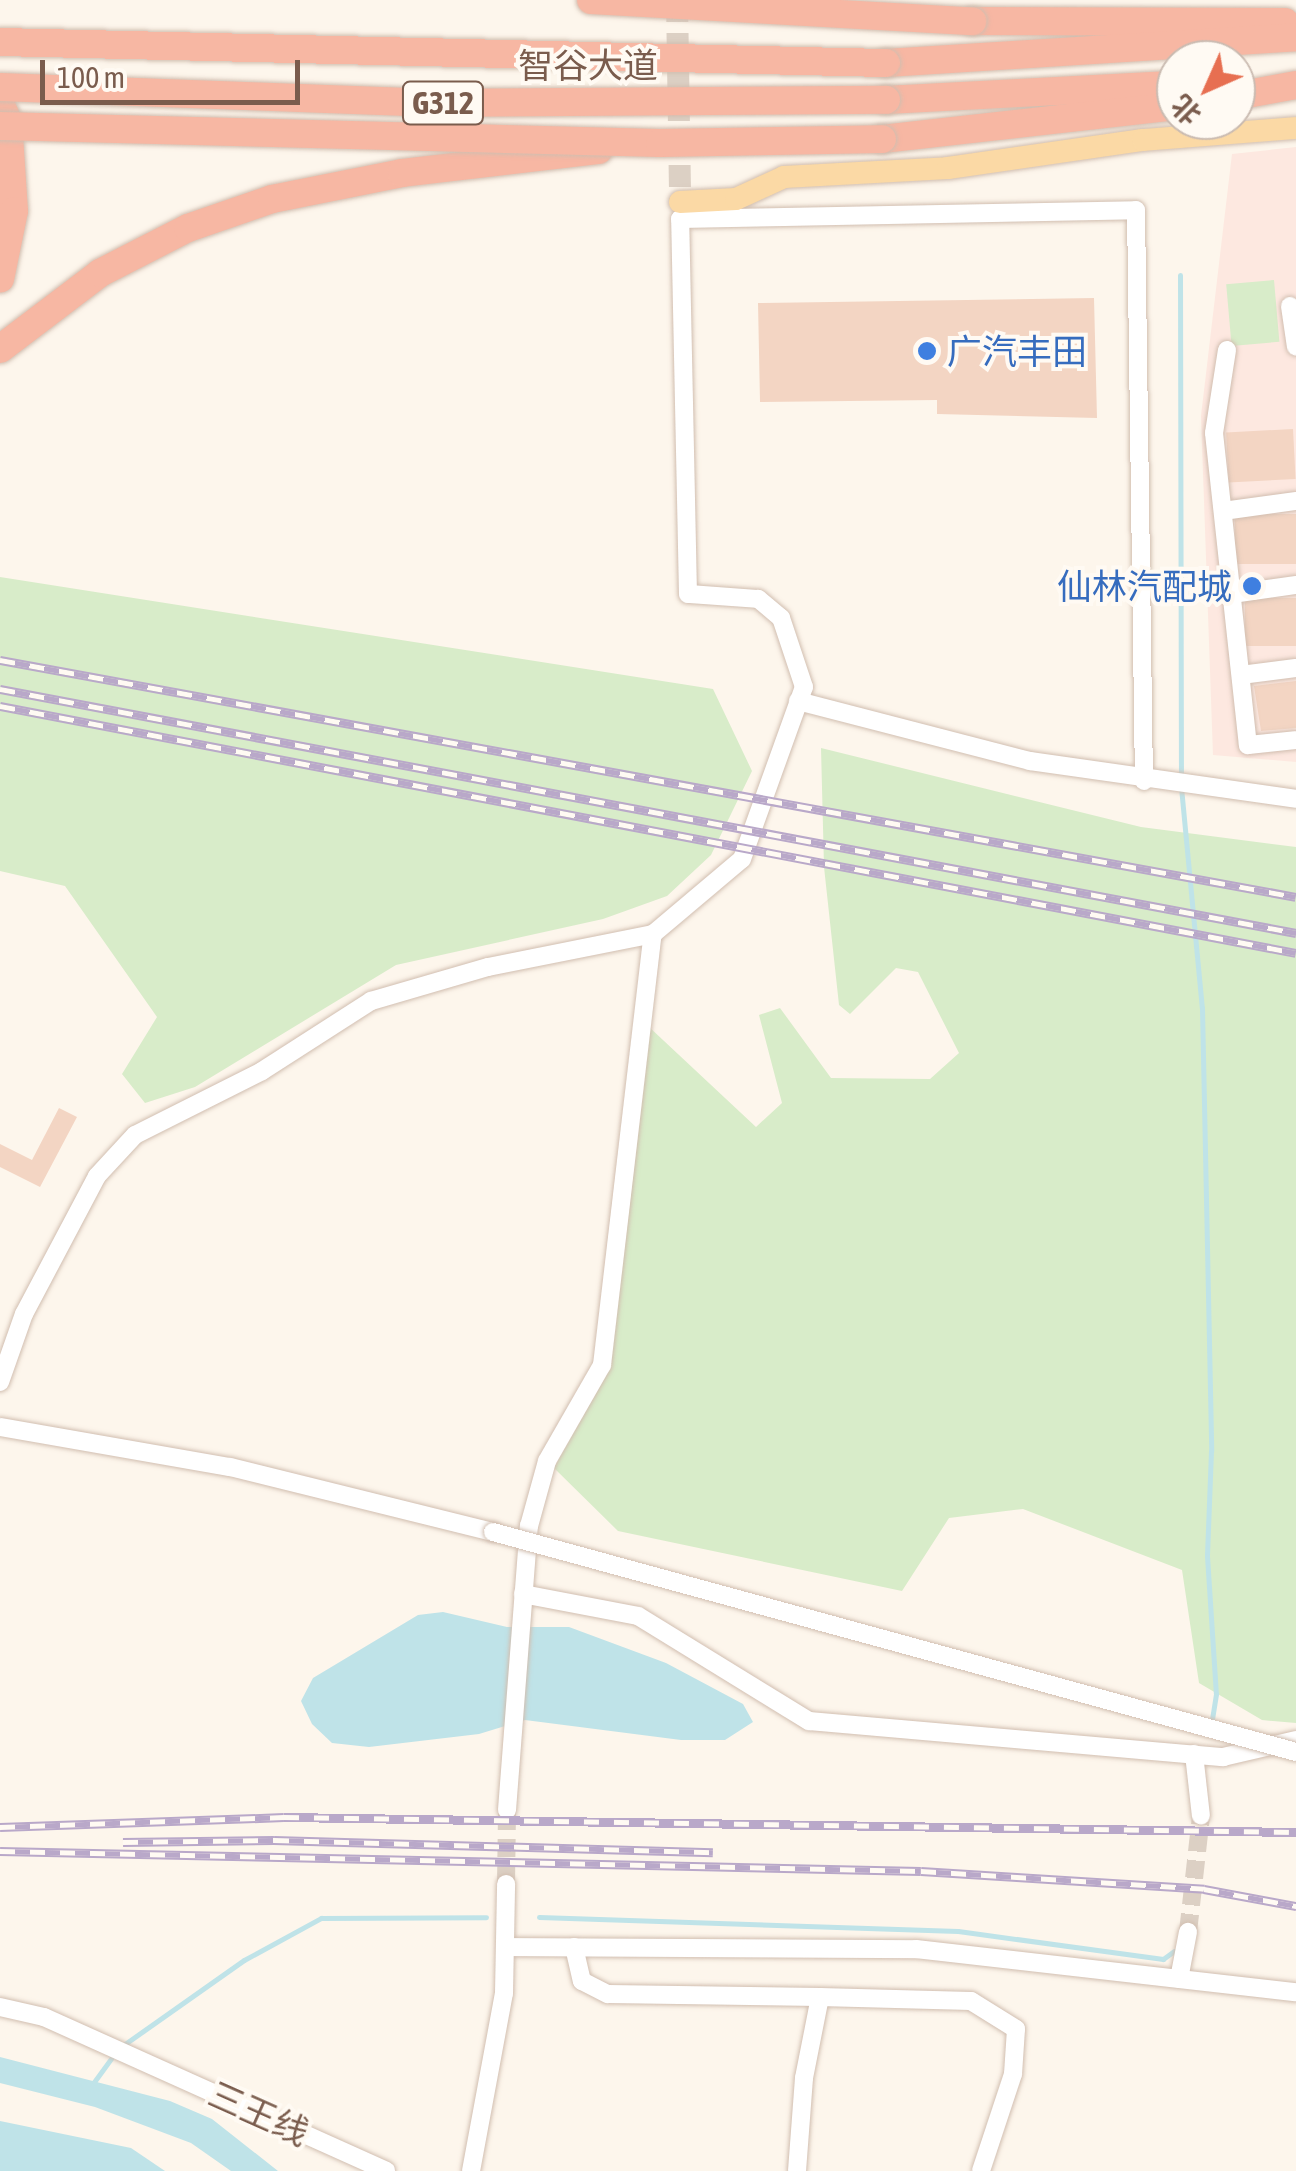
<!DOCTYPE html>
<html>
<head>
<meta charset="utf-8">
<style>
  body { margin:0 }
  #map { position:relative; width:1296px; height:2171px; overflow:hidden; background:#fdf6ec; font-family:"Asap Condensed","Noto Sans SC",sans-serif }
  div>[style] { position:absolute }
  .commercial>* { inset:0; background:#fde8e0 }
  .green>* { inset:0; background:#d8ecc9; transform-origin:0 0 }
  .water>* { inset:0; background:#bfe3e8 }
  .stream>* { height:5px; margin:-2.5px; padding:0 2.5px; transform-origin:2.5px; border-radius:2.5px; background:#bfe3e8 }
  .building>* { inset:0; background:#f3d5c3; transform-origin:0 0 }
  .minor-tunnel>* { height:18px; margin-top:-9px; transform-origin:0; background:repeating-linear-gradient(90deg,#dcd0c4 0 18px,transparent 0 27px) }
  .major-tunnel>* { height:22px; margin-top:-11px; transform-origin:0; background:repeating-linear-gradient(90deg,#dcd0c4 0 22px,transparent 0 33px) }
  .roads { filter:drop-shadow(0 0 2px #d1beb0) drop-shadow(0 0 2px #d1beb0) }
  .minor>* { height:18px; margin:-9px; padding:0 9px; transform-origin:9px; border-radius:9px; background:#fff }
  .major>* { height:22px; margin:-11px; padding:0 11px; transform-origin:11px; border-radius:11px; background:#fbd9a5 }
  .highway>* { height:28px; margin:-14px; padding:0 14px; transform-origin:14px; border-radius:14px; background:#f7b7a3 }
  .rail>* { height:9px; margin-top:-4.5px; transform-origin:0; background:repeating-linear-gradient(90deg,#fffaf3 0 15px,#b9a8c9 0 30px); box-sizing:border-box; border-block:2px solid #b9a8c9 }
  .bridges { filter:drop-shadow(0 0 2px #d1beb0) drop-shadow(0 0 2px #d1beb0) }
  .minor-bridge>* { height:18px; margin:-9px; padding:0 9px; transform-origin:9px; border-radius:9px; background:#fff }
  .highway-bridge>* { height:28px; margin:-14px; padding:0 14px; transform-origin:14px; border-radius:14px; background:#f7b7a3 }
  .dots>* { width:28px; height:28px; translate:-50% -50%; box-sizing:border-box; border:5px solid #fffaf3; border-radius:50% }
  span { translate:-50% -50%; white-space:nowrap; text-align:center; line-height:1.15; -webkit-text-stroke:8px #fffaf3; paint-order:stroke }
  .shield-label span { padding:2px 8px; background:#fffaf3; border:2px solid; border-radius:8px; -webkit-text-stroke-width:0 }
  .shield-label { font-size:32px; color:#7a5c4d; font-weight:700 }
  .street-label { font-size:35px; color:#7a5c4d }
  .shop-label { font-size:35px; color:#366cbe }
  .left { translate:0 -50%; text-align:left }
  .right { translate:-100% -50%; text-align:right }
  .north { position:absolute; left:1156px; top:40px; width:100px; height:100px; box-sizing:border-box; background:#fffaf3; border:2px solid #cabbb1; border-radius:50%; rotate:225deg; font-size:28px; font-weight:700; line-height:40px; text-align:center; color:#7a5c4d }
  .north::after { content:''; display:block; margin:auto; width:35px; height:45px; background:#e76f51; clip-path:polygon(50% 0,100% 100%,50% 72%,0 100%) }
  .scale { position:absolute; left:40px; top:60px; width:260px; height:45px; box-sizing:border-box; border:5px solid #7a5c4d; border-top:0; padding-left:12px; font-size:30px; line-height:35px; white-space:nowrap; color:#7a5c4d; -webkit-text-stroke:8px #fffaf3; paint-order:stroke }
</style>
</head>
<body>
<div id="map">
  <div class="commercial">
    <div style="clip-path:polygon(1296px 147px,1296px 762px,1213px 755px,1201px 416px,1232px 154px)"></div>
  </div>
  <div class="green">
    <div style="left:1274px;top:280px;width:62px;height:48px;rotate:85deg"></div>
    <div style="clip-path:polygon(0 577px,713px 689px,752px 771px,711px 855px,667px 896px,603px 919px,396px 965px,195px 1087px,145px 1103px,122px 1074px,157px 1017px,65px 886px,0 871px)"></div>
    <div style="clip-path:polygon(821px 748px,1141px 827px,1296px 847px,1296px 1723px,1262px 1720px,1199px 1683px,1182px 1570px,1023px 1509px,949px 1518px,902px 1591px,618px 1531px,554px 1468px,610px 1368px,648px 1026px,756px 1127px,782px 1103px,759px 1015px,780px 1008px,831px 1078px,930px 1079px,959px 1053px,918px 972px,896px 968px,850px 1014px,839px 1005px,824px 867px)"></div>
  </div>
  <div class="water">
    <div style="clip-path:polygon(443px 1612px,507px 1627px,569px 1627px,666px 1663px,743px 1704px,753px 1722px,725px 1740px,681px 1740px,525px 1720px,479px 1734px,369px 1747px,332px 1743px,312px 1724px,301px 1701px,313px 1678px,418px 1615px)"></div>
    <div style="clip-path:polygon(0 2057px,170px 2101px,212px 2119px,278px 2171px,231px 2171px,191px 2143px,95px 2107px,0 2083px)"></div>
    <div style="clip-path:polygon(0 2121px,131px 2148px,165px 2171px,0 2171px)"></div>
  </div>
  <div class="stream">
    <div style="left:1180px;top:275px;width:501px;rotate:89.89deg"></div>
    <div style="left:1181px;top:787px;width:222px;rotate:84.6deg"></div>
    <div style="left:1202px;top:1008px;width:443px;rotate:88.8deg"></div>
    <div style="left:1211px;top:1451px;width:105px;rotate:92.2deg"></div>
    <div style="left:1207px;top:1556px;width:138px;rotate:86.3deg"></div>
    <div style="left:1216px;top:1694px;width:30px;rotate:99deg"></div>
    <div style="left:539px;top:1917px;width:419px;rotate:1.9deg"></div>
    <div style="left:958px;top:1931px;width:207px;rotate:7.8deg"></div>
    <div style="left:1163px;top:1959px;width:14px;rotate:-36deg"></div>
    <div style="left:122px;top:2046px;width:149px;rotate:-35.2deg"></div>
    <div style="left:244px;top:1960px;width:88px;rotate:-28.6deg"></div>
    <div style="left:321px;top:1918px;width:165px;rotate:-0.3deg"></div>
    <div style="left:94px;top:2082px;width:36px;rotate:-54deg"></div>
  </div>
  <div class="building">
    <div style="clip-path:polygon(1094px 298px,1097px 418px,937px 414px,937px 400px,760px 402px,758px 303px)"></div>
    <div style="left:1293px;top:429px;width:50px;height:67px;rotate:87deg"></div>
    <div style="left:1296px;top:514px;width:50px;height:61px;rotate:90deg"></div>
    <div style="left:1296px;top:598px;width:48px;height:51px;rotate:90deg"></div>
    <div style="clip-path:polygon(1296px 681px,1296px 728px,1261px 731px,1254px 686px)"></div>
    <div style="clip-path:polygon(59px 1108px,77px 1117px,40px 1187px,0 1167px,0 1144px,32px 1160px)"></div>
  </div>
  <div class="minor-tunnel">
    <div style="left:506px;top:1884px;width:74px;rotate:-89.2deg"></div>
    <div style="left:1188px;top:1932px;width:117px;rotate:-83.6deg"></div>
  </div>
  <div class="major-tunnel">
    <div style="left:677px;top:0;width:202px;rotate:89.1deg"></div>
  </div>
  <div class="roads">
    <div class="minor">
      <div style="left:1290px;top:306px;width:41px;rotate:81.7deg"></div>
      <div style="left:1227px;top:350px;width:84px;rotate:98.9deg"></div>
      <div style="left:1214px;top:433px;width:314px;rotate:83.8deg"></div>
      <div style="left:1248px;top:745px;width:48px;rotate:-5.9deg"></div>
      <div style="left:1223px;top:511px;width:74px;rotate:-7.8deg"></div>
      <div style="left:1232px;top:594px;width:65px;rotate:-8deg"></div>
      <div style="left:1241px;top:675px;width:55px;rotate:-7.3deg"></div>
      <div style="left:798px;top:701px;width:240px;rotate:14.5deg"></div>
      <div style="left:1030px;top:761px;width:269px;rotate:8.1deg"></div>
      <div style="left:0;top:1382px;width:72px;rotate:-70.6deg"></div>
      <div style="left:24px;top:1314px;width:156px;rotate:-62.1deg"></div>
      <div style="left:97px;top:1176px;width:56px;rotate:-47.2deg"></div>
      <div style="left:135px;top:1135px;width:142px;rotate:-26.7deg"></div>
      <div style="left:262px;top:1071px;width:130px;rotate:-32.7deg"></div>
      <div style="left:371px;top:1001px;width:122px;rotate:-16.2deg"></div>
      <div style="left:488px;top:967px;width:168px;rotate:-11.3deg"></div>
      <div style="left:653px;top:934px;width:116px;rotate:-40.1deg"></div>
      <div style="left:742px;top:859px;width:183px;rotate:-70.2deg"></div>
      <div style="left:804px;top:687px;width:73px;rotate:-108.4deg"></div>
      <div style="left:781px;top:618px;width:30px;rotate:-140deg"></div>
      <div style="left:758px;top:599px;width:70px;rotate:-175.9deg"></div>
      <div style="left:688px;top:594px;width:375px;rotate:-91.2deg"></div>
      <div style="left:680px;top:219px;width:456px;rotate:-1.1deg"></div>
      <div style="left:1136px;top:210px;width:571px;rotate:89.2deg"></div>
      <div style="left:0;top:1427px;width:233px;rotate:9.9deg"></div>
      <div style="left:230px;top:1467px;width:271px;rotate:13.9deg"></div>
      <div style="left:523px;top:1594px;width:117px;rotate:10.8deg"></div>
      <div style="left:638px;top:1616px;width:201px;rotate:31.6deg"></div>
      <div style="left:809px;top:1721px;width:416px;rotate:5deg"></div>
      <div style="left:1223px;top:1757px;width:75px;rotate:-13.1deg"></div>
      <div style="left:1194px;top:1754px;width:62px;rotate:83.6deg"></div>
      <div style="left:507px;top:1810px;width:285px;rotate:-85.6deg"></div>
      <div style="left:529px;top:1526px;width:67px;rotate:-74.5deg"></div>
      <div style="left:547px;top:1461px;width:111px;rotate:-60.2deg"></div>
      <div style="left:602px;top:1365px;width:434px;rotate:-83.3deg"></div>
      <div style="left:505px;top:1947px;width:411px;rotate:0.3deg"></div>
      <div style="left:916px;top:1949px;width:382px;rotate:6.5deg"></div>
      <div style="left:574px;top:1947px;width:35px;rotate:77deg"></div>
      <div style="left:582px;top:1981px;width:29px;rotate:27deg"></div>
      <div style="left:608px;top:1994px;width:212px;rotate:0.8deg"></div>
      <div style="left:820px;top:1997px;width:83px;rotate:101.2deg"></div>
      <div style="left:804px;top:2078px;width:93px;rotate:94.3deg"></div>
      <div style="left:1179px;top:1979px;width:48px;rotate:-79.2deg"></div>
      <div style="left:820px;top:1997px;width:151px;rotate:1.5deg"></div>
      <div style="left:971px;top:2001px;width:53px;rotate:31.9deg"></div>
      <div style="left:1016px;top:2029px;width:45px;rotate:93.8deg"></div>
      <div style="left:1013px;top:2074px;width:102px;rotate:108.3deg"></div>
      <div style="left:0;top:2007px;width:45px;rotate:12.8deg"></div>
      <div style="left:44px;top:2017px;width:375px;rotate:24.2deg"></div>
      <div style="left:471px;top:2171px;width:181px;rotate:-79.5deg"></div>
      <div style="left:504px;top:1993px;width:109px;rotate:-88.9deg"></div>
    </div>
    <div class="major">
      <div style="left:680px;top:202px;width:56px;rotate:-3.1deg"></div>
      <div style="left:736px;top:199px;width:53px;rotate:-24.6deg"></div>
      <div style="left:784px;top:177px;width:164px;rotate:-3.1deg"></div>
      <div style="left:948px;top:168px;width:197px;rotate:-8.2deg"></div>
      <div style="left:1143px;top:140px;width:153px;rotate:-4.5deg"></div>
    </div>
    <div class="highway">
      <div style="left:972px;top:21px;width:313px;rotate:0.2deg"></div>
      <div style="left:886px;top:63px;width:411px;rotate:-3.6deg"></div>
      <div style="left:1236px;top:96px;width:61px;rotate:-10.4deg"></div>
      <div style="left:886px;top:100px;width:290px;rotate:-3deg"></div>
      <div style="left:0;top:103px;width:20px;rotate:66deg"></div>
      <div style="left:8px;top:121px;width:90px;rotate:86.2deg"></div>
      <div style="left:14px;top:211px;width:69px;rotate:101.6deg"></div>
      <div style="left:882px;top:139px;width:296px;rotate:-6.4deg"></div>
      <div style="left:0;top:349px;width:126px;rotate:-37.2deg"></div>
      <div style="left:100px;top:273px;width:99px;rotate:-27.1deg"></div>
      <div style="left:188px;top:228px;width:89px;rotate:-19deg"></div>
      <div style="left:272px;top:199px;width:133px;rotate:-11.3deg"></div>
      <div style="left:402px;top:173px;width:198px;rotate:-6.7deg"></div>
    </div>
  </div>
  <div class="rail">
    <div style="left:0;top:660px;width:1317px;rotate:10.36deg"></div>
    <div style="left:0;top:689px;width:1319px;rotate:10.66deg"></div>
    <div style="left:0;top:706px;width:1319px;rotate:10.79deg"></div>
    <div style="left:0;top:1827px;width:284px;rotate:-2deg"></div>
    <div style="left:284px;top:1817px;width:1012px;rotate:0.85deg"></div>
    <div style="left:123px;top:1842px;width:151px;rotate:-0.8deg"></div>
    <div style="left:274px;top:1840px;width:439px;rotate:1.6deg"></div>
    <div style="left:0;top:1851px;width:921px;rotate:1.24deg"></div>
    <div style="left:921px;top:1871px;width:284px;rotate:3.6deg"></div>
    <div style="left:1204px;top:1889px;width:94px;rotate:10.5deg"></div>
  </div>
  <div class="bridges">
    <div class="minor-bridge">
      <div style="left:493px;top:1532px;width:833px;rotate:15.32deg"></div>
    </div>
    <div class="highway-bridge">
      <div style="left:591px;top:0;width:382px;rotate:3.2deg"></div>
      <div style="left:0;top:42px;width:886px;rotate:1.36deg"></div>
      <div style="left:0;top:87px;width:429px;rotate:2.1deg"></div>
      <div style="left:429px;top:103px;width:457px;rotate:-0.4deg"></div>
      <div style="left:0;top:126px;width:660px;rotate:1.48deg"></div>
      <div style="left:660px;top:143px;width:222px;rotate:-1deg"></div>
    </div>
  </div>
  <div class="dots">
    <div style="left:927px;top:351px;background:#3f7fe0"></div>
    <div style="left:1252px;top:586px;background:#3f7fe0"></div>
  </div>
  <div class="shield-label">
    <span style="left:443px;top:103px">G312</span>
  </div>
  <div class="street-label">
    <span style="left:588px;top:65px">智谷大道</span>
    <span style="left:259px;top:2113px;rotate:24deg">三王线</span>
  </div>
  <div class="shop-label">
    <span class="left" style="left:947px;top:351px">广汽丰田</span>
    <span class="right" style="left:1232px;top:586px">仙林汽配城</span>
  </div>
  <div class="north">北</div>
  <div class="scale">100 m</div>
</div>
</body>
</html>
